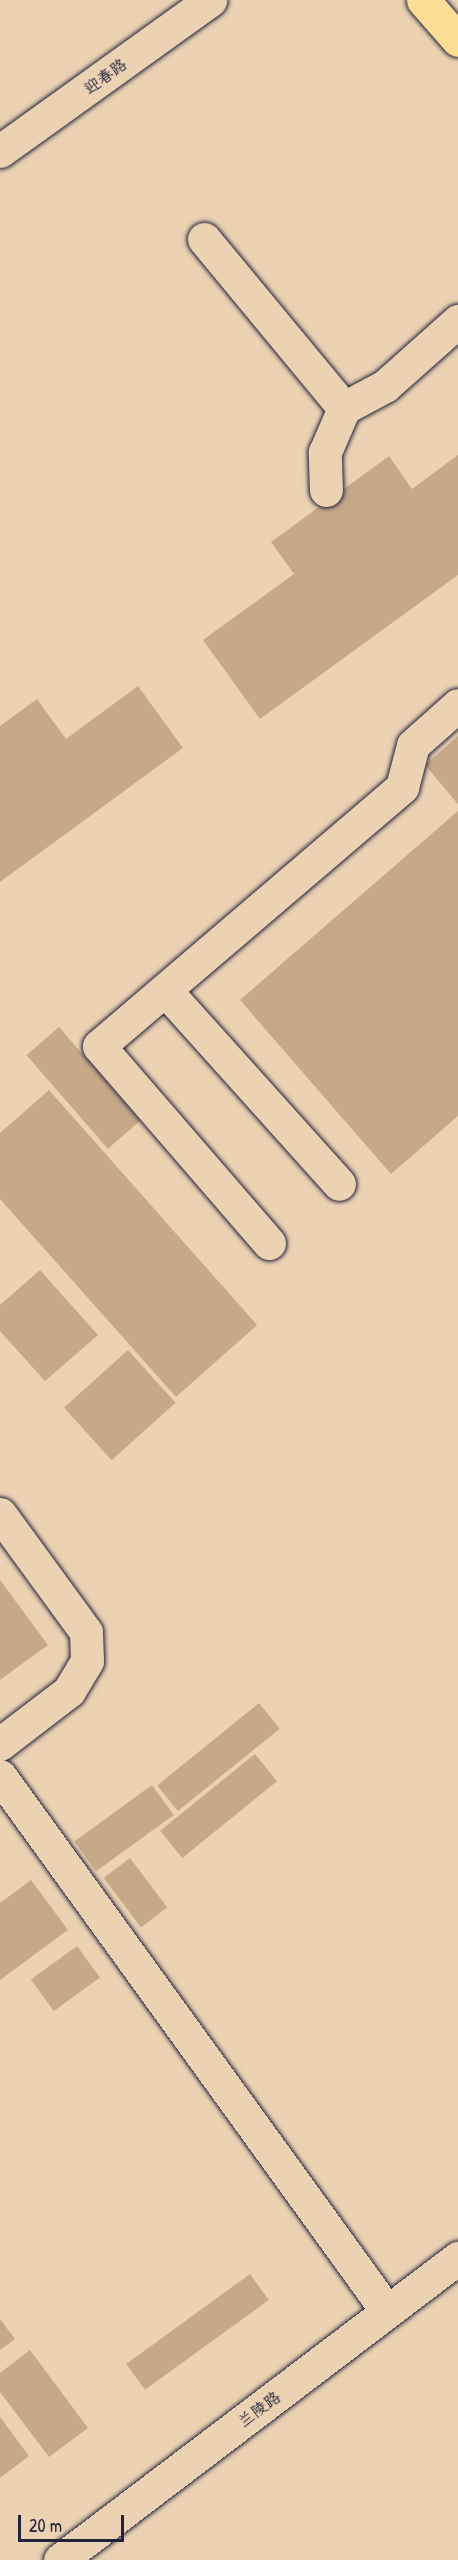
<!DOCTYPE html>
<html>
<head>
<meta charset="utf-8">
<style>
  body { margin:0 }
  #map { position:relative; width:458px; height:2560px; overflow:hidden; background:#ebd2b3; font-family:"Patrick Hand","LXGW WenKai TC",sans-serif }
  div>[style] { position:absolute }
  .building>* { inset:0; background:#c7a989; transform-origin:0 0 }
  .roads { filter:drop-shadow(0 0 2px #22223b) drop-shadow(0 0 2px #22223b) }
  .minor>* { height:33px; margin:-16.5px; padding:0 16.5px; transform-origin:16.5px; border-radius:16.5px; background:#ebd2b3 }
  .major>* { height:33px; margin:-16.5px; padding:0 16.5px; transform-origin:16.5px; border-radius:16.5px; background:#fcde96 }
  span { translate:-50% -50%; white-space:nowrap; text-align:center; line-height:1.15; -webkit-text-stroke:4.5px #ebd2b3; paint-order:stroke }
  .street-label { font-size:16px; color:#22223b }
  .scale { position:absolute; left:18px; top:2515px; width:106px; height:27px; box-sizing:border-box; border:3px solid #22223b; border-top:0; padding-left:8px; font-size:18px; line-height:21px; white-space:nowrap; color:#22223b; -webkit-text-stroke:4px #ebd2b3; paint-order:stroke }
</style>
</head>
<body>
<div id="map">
  <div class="building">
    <div style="clip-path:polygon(458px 455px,458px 575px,260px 719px,203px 640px,294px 574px,271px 542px,389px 456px,412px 489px)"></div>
    <div style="clip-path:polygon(138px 686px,183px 748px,0 882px,0 726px,37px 699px,66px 739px)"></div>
    <div style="clip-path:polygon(458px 736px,458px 804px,425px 765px)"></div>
    <div style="clip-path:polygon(458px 811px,458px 1116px,391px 1174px,240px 1000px)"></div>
    <div style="left:59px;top:1027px;width:124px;height:43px;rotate:49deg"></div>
    <div style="clip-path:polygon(49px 1090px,257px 1325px,176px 1397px,0 1199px,0 1133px)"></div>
    <div style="clip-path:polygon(40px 1270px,98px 1335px,45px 1381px,0 1331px,0 1305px)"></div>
    <div style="left:128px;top:1350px;width:71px;height:86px;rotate:48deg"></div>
    <div style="clip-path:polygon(0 1580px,48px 1645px,0 1680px)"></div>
    <div style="left:259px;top:1703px;width:33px;height:131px;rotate:51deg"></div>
    <div style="left:255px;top:1754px;width:35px;height:122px;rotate:51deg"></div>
    <div style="left:152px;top:1785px;width:37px;height:96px;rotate:54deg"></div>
    <div style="left:130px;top:1858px;width:62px;height:33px;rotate:53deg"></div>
    <div style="clip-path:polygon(31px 1880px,68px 1930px,0 1980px,0 1903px)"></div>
    <div style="left:77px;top:1946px;width:39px;height:57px;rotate:54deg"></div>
    <div style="left:250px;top:2274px;width:32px;height:153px;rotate:54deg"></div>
    <div style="clip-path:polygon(0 2319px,15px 2339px,0 2350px)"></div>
    <div style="clip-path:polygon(30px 2350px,88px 2428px,49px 2457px,0 2392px,0 2373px)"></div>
    <div style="clip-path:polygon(0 2417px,29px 2456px,0 2478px)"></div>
  </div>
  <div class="roads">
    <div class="minor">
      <div style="left:0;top:151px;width:259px;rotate:-35.7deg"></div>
      <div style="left:204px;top:239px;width:219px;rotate:50.4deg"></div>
      <div style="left:326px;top:490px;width:38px;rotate:-92deg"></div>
      <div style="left:325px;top:452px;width:48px;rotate:-66.6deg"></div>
      <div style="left:344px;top:408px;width:47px;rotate:-28.2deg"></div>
      <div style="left:385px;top:386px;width:98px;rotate:-41.7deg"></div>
      <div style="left:166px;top:991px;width:259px;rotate:48.1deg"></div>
      <div style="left:269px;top:1243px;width:260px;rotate:-130.8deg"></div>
      <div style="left:99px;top:1046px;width:399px;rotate:-40.5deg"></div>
      <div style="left:402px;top:787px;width:43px;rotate:-75.3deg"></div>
      <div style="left:413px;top:745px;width:60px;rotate:-41.6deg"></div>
      <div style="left:0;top:1514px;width:146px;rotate:53.9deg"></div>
      <div style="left:86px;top:1632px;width:29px;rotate:88deg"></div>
      <div style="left:87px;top:1661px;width:35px;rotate:121deg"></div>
      <div style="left:69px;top:1691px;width:87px;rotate:142.5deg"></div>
      <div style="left:0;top:1776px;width:660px;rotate:54.12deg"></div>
      <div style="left:60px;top:2560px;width:500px;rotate:-37.2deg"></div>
    </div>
    <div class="major">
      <div style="left:423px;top:0;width:53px;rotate:48.8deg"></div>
    </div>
  </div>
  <div class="street-label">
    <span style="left:105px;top:76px;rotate:-36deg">迎春路</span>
    <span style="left:259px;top:2409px;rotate:-37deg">兰陵路</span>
  </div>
  <div class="scale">20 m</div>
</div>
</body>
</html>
